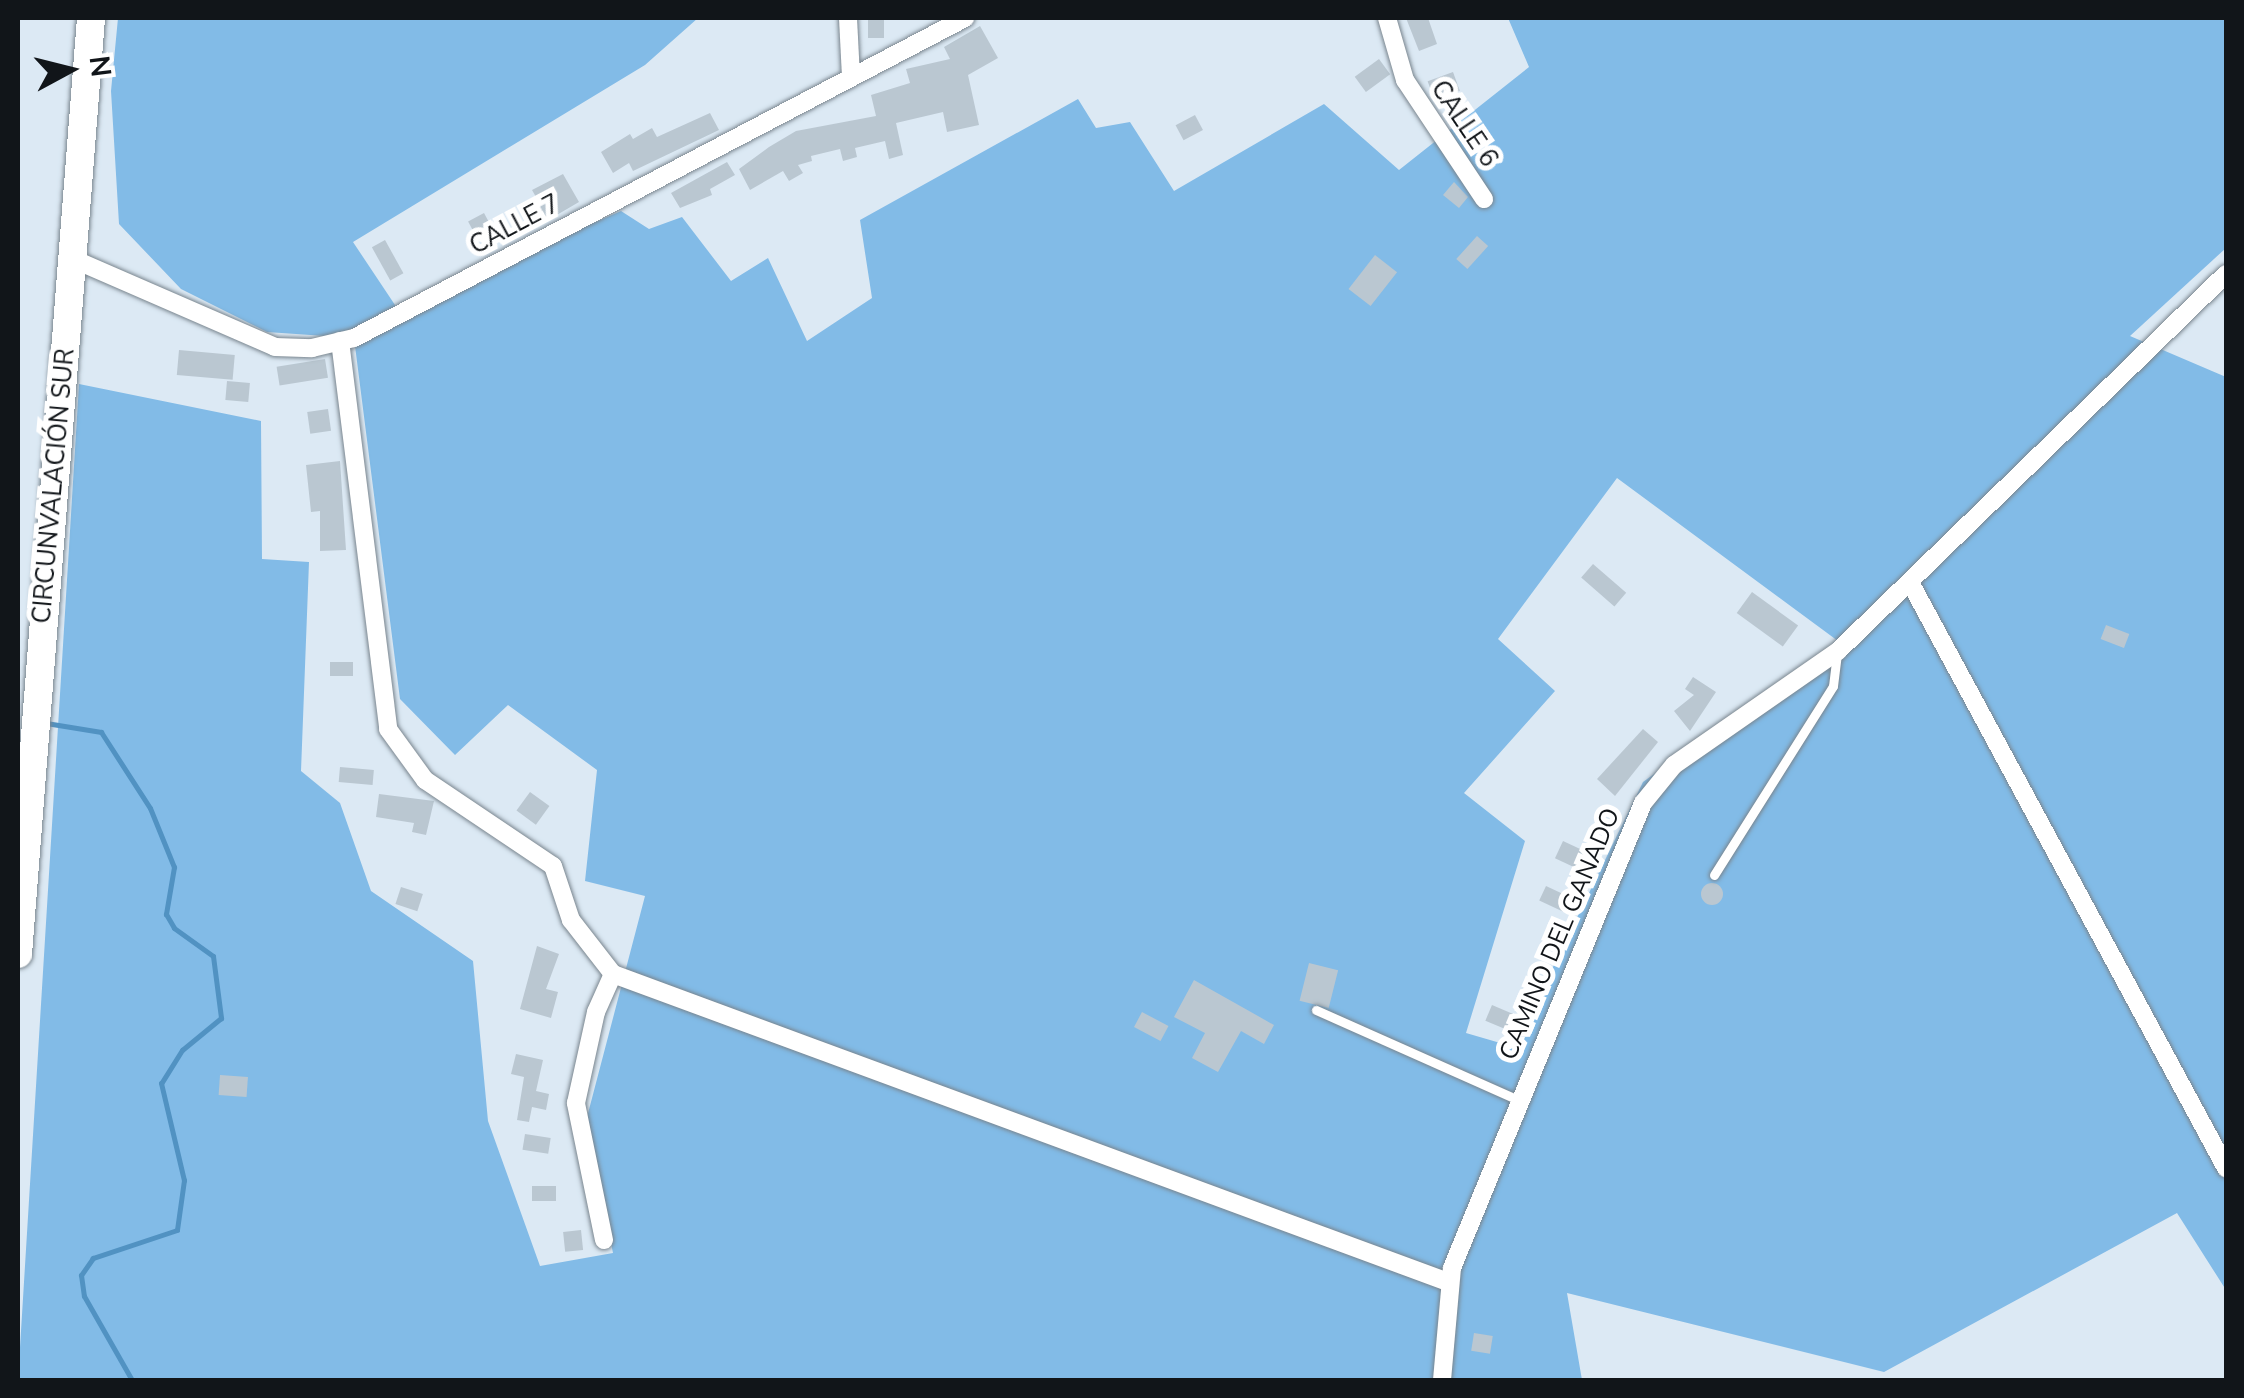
<!DOCTYPE html>
<html>
<head>
<meta charset="utf-8">
<style>
  body { margin:0 }
  #map { position:relative; width:2244px; height:1398px; overflow:hidden; background:#dce9f4; font-family:"Nunito Sans",sans-serif }
  div>[style] { position:absolute }
  .green>* { inset:0; background:#82bbe7 }
  .stream>* { height:5px; margin:-2.5px; padding:0 2.5px; transform-origin:2.5px; border-radius:2.5px; background:#5192c2 }
  .building>* { inset:0; background:#bac7d1; transform-origin:0 0 }
  .round { border-radius:50% }
  .roads { filter:drop-shadow(0 0 2px #79858e) drop-shadow(0 0 2px #79858e) }
  .lane>* { height:9px; margin:-4.5px; padding:0 4.5px; transform-origin:4.5px; border-radius:4.5px; background:#fff }
  .street>* { height:18px; margin:-9px; padding:0 9px; transform-origin:9px; border-radius:9px; background:#fff }
  .primary>* { height:28px; margin:-14px; padding:0 14px; transform-origin:14px; border-radius:14px; background:#fff }
  span { translate:-50% -50%; white-space:nowrap; text-align:center; line-height:1.15; -webkit-text-stroke:10px #fff; paint-order:stroke }
  .street-label { font-size:25px; color:#111519 }
  .frame { position:absolute; inset:0; border:20px solid #111519; pointer-events:none }
  .north { position:absolute; left:20px; top:20px; width:100px; height:100px; -webkit-text-stroke:8px #fff; paint-order:stroke; rotate:83deg; font-size:28px; font-weight:700; line-height:40px; text-align:center; color:#111519 }
  .north::after { content:''; display:block; margin:auto; width:35px; height:45px; background:#111519; clip-path:polygon(50% 0,100% 100%,50% 72%,0 100%) }
</style>
</head>
<body>
<div id="map">
  <div class="green">
    <div style="clip-path:polygon(evenodd,118px 18px,698px 18px,645px 65px,353px 242px,397px 308px,621px 211px,649px 229px,682px 217px,731px 281px,768px 258px,807px 341px,872px 298px,860px 220px,1078px 99px,1096px 128px,1130px 122px,1174px 191px,1324px 104px,1399px 170px,1529px 67px,1508px 18px,2226px 18px,2226px 248px,2130px 336px,2226px 377px,2226px 1290px,2177px 1213px,1884px 1372px,1567px 1293px,1582px 1380px,18px 1380px,79px 384px,261px 421px,262px 559px,309px 562px,301px 771px,340px 803px,371px 891px,473px 961px,488px 1121px,540px 1266px,613px 1253px,586px 1121px,645px 896px,585px 881px,597px 770px,508px 705px,455px 755px,400px 699px,354px 338px,267px 332px,181px 289px,119px 224px,111px 91px,118px 18px,1617px 478px,1838px 641px,1643px 782px,1514px 1047px,1466px 1033px,1525px 841px,1464px 793px,1555px 691px,1498px 639px,1617px 478px)"></div>
  </div>
  <div class="stream">
    <div style="left:46px;top:723px;width:56px;rotate:9.3deg"></div>
    <div style="left:101px;top:732px;width:90px;rotate:57.2deg"></div>
    <div style="left:150px;top:808px;width:64px;rotate:67.9deg"></div>
    <div style="left:174px;top:867px;width:48px;rotate:99.7deg"></div>
    <div style="left:166px;top:914px;width:16px;rotate:60deg"></div>
    <div style="left:174px;top:928px;width:48px;rotate:35.7deg"></div>
    <div style="left:213px;top:956px;width:63px;rotate:82.6deg"></div>
    <div style="left:221px;top:1018px;width:50px;rotate:140.6deg"></div>
    <div style="left:182px;top:1050px;width:39px;rotate:122deg"></div>
    <div style="left:161px;top:1083px;width:100px;rotate:76.7deg"></div>
    <div style="left:184px;top:1180px;width:50px;rotate:98deg"></div>
    <div style="left:177px;top:1230px;width:89px;rotate:161.6deg"></div>
    <div style="left:93px;top:1258px;width:21px;rotate:125deg"></div>
    <div style="left:81px;top:1275px;width:21px;rotate:82deg"></div>
    <div style="left:84px;top:1296px;width:97px;rotate:60.3deg"></div>
  </div>
  <div class="building">
    <div style="left:868px;top:18px;width:16px;height:20px"></div>
    <div style="clip-path:polygon(1406px 18px,1428px 18px,1437px 44px,1419px 51px)"></div>
    <div style="clip-path:polygon(980px 26px,998px 58px,968px 75px,979px 125px,947px 132px,943px 112px,896px 123px,903px 155px,889px 159px,885px 141px,855px 148px,857px 157px,843px 161px,840px 149px,811px 156px,812px 161px,798px 165px,803px 173px,789px 181px,783px 171px,750px 190px,739px 169px,769px 147px,796px 131px,876px 116px,871px 95px,910px 83px,906px 69px,950px 59px,944px 47px)"></div>
    <div style="left:1379px;top:59px;width:19px;height:30px;rotate:54deg"></div>
    <div style="left:1453px;top:72px;width:20px;height:27px;rotate:70deg"></div>
    <div style="clip-path:polygon(710px 113px,719px 130px,633px 171px,629px 163px,613px 173px,601px 152px,630px 134px,633px 139px,652px 128px,657px 137px)"></div>
    <div style="left:1195px;top:115px;width:17px;height:22px;rotate:62deg"></div>
    <div style="clip-path:polygon(727px 162px,735px 175px,710px 189px,712px 195px,680px 208px,671px 193px)"></div>
    <div style="clip-path:polygon(563px 174px,579px 202px,531px 230px,518px 207px,536px 197px,532px 190px)"></div>
    <div style="clip-path:polygon(1454px 182px,1468px 197px,1459px 208px,1443px 195px)"></div>
    <div style="left:484px;top:213px;width:19px;height:18px;rotate:62deg"></div>
    <div style="left:1477px;top:236px;width:15px;height:31px;rotate:42deg"></div>
    <div style="left:385px;top:240px;width:38px;height:15px;rotate:61deg"></div>
    <div style="left:1375px;top:255px;width:28px;height:43px;rotate:38deg"></div>
    <div style="left:179px;top:350px;width:56px;height:25px;rotate:5deg"></div>
    <div style="left:325px;top:359px;width:19px;height:49px;rotate:81deg"></div>
    <div style="left:227px;top:381px;width:23px;height:19px;rotate:5deg"></div>
    <div style="left:328px;top:409px;width:22px;height:21px;rotate:82deg"></div>
    <div style="clip-path:polygon(340px 461px,346px 550px,320px 551px,320px 511px,311px 512px,306px 465px)"></div>
    <div style="left:1593px;top:564px;width:44px;height:18px;rotate:41deg"></div>
    <div style="left:1752px;top:592px;width:57px;height:26px;rotate:36deg"></div>
    <div style="left:2106px;top:625px;width:25px;height:15px;rotate:21deg"></div>
    <div style="left:330px;top:662px;width:23px;height:14px"></div>
    <div style="clip-path:polygon(1693px 677px,1716px 692px,1690px 731px,1674px 711px,1694px 695px,1685px 689px)"></div>
    <div style="clip-path:polygon(1643px 729px,1658px 742px,1615px 796px,1597px 779px)"></div>
    <div style="left:340px;top:767px;width:34px;height:15px;rotate:5deg"></div>
    <div style="left:530px;top:792px;width:24px;height:23px;rotate:36deg"></div>
    <div style="clip-path:polygon(379px 794px,434px 801px,426px 835px,412px 832px,414px 823px,376px 817px)"></div>
    <div style="left:1563px;top:841px;width:29px;height:19px;rotate:25deg"></div>
    <div class="round" style="left:1701px;top:883px;width:22px;height:22px"></div>
    <div style="left:1546px;top:886px;width:26px;height:16px;rotate:25deg"></div>
    <div style="left:401px;top:887px;width:23px;height:18px;rotate:18deg"></div>
    <div style="clip-path:polygon(537px 946px,559px 954px,546px 989px,558px 992px,551px 1018px,520px 1009px)"></div>
    <div style="left:1309px;top:963px;width:30px;height:39px;rotate:14deg"></div>
    <div style="clip-path:polygon(1194px 980px,1274px 1025px,1264px 1044px,1241px 1031px,1218px 1072px,1192px 1058px,1205px 1033px,1174px 1017px)"></div>
    <div style="left:1492px;top:1005px;width:30px;height:17px;rotate:23deg"></div>
    <div style="left:1142px;top:1012px;width:30px;height:17px;rotate:28deg"></div>
    <div style="clip-path:polygon(516px 1054px,543px 1060px,536px 1091px,549px 1094px,546px 1110px,532px 1107px,529px 1122px,517px 1120px,524px 1077px,511px 1074px)"></div>
    <div style="left:220px;top:1075px;width:28px;height:20px;rotate:4deg"></div>
    <div style="left:525px;top:1134px;width:26px;height:16px;rotate:9deg"></div>
    <div style="left:532px;top:1186px;width:24px;height:15px"></div>
    <div style="left:581px;top:1230px;width:20px;height:18px;rotate:84deg"></div>
    <div style="left:1474px;top:1333px;width:19px;height:18px;rotate:9deg"></div>
  </div>
  <div class="roads">
    <div class="lane">
      <div style="left:1714px;top:875px;width:223px;rotate:-57.8deg"></div>
      <div style="left:1833px;top:686px;width:32px;rotate:-83deg"></div>
      <div style="left:1316px;top:1010px;width:221px;rotate:24deg"></div>
    </div>
    <div class="street">
      <div style="left:848px;top:18px;width:59px;rotate:87.1deg"></div>
      <div style="left:1387px;top:18px;width:65px;rotate:73.8deg"></div>
      <div style="left:1405px;top:80px;width:143px;rotate:56.4deg"></div>
      <div style="left:73px;top:259px;width:220px;rotate:23.5deg"></div>
      <div style="left:275px;top:347px;width:37px;rotate:2deg"></div>
      <div style="left:312px;top:348px;width:43px;rotate:-13.4deg"></div>
      <div style="left:354px;top:338px;width:690px;rotate:-27.64deg"></div>
      <div style="left:340px;top:341px;width:391px;rotate:82.9deg"></div>
      <div style="left:388px;top:729px;width:63px;rotate:54deg"></div>
      <div style="left:425px;top:780px;width:154px;rotate:33.9deg"></div>
      <div style="left:553px;top:866px;width:57px;rotate:71.6deg"></div>
      <div style="left:571px;top:920px;width:68px;rotate:52.1deg"></div>
      <div style="left:613px;top:974px;width:890px;rotate:20.25deg"></div>
      <div style="left:1911px;top:584px;width:664px;rotate:61.66deg"></div>
      <div style="left:604px;top:1240px;width:140px;rotate:-101.6deg"></div>
      <div style="left:576px;top:1103px;width:93px;rotate:-77.6deg"></div>
      <div style="left:596px;top:1012px;width:42px;rotate:-65.9deg"></div>
      <div style="left:1442px;top:1380px;width:112px;rotate:-84.9deg"></div>
      <div style="left:1452px;top:1268px;width:503px;rotate:-67.67deg"></div>
      <div style="left:1643px;top:803px;width:49px;rotate:-50.8deg"></div>
      <div style="left:1674px;top:765px;width:200px;rotate:-34.8deg"></div>
      <div style="left:1838px;top:651px;width:541px;rotate:-44.18deg"></div>
    </div>
    <div class="primary">
      <div style="left:18px;top:954px;width:939px;rotate:-85.54deg"></div>
    </div>
  </div>
  <div class="street-label">
    <span style="left:1464px;top:124px;rotate:56deg">CALLE 6</span>
    <span style="left:515px;top:225px;rotate:-28deg">CALLE 7</span>
    <span style="left:54px;top:486px;rotate:-85deg">CIRCUNVALACIÓN SUR</span>
    <span style="left:1560px;top:934px;rotate:-67deg">CAMINO DEL GANADO</span>
  </div>
  <div class="frame"></div>
  <div class="north">N</div>
</div>
</body>
</html>
